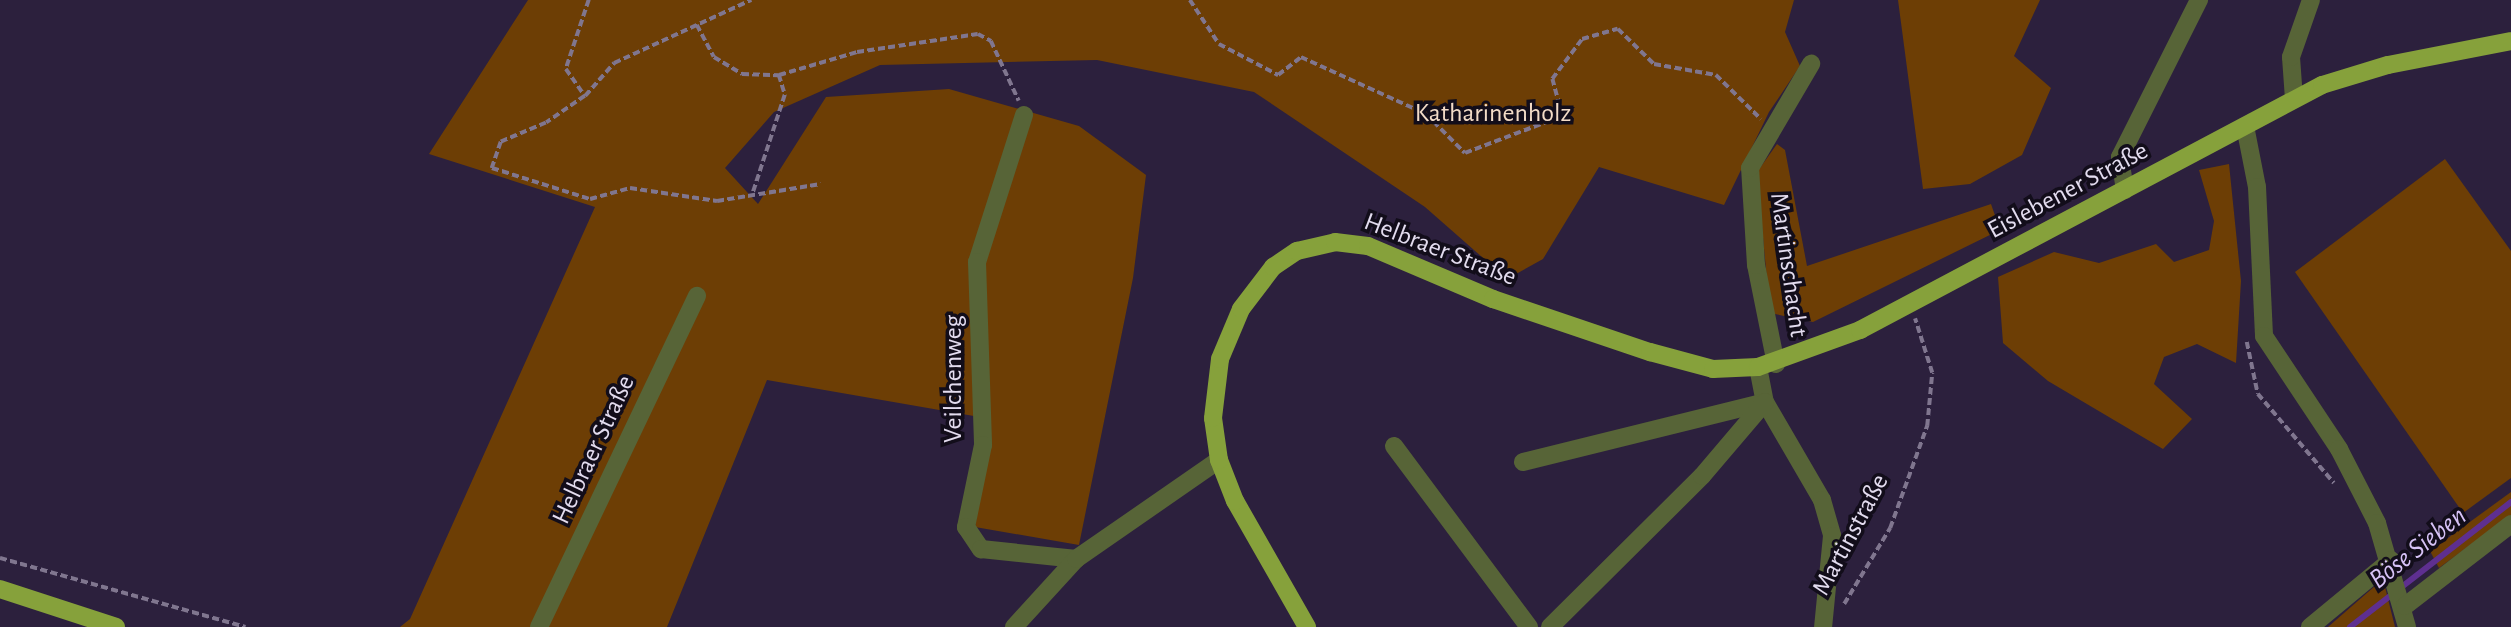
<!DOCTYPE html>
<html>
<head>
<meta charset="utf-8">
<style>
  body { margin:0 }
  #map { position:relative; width:2511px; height:627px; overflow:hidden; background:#2c203d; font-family:"Alegreya Sans",sans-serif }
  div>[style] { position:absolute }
  .green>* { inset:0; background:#6d3e05 }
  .stream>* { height:6px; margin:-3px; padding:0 3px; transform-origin:3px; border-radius:3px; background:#5e2f90 }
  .path>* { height:3.5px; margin-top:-1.75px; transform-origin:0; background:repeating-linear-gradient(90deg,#80768f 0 7px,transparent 0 10.5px) }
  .minor>* { height:18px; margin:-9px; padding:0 9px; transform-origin:9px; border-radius:9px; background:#576437 }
  .major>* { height:18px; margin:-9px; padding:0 9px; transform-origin:9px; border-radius:9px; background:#86a13b }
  span { translate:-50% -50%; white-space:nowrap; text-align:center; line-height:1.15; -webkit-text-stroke:7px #120d1a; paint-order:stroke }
  .park-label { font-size:26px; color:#f2dbc7 }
  .street-label { font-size:26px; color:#e3dcef }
  .water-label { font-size:28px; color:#d6c2f6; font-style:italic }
</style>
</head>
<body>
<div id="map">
  <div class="green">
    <div style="clip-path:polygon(528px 0,1794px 0,1785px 32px,1800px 66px,1769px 112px,1724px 205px,1599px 167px,1543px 259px,1507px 279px,1425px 207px,1254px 92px,1097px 60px,880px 65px,774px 112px,725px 168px,758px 204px,826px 97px,949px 89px,1079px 126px,1146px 175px,1133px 278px,1079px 545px,975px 527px,991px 419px,767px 380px,667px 627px,400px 627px,410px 619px,595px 207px,429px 154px)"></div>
    <div style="clip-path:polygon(1898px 0,2040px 0,2014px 56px,2051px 88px,2022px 155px,1970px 184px,1923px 189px)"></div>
    <div style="clip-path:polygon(1777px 144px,1785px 150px,1807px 266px,1991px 204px,2000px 230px,1813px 322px,1770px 313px,1757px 172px)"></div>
    <div style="clip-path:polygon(2445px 159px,2511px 251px,2511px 478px,2463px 513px,2295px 272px)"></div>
    <div style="clip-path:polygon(2229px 164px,2241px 281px,2236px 363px,2197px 344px,2164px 357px,2154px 384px,2192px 419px,2163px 449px,2048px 381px,2003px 343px,1998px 277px,2054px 252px,2099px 263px,2156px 244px,2174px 262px,2209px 250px,2214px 221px,2199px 170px)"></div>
    <div style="clip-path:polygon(2511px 492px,2511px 515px,2439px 568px,2430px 551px)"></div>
    <div style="clip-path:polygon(2383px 579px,2395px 627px,2328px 627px)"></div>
  </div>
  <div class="stream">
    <div style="left:2350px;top:627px;width:204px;rotate:-37.8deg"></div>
  </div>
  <div class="path">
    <div style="left:589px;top:0;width:73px;rotate:108.4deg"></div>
    <div style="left:566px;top:69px;width:33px;rotate:55deg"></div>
    <div style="left:585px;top:96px;width:44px;rotate:-48.7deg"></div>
    <div style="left:614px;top:63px;width:151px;rotate:-24.7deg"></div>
    <div style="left:1190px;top:0;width:53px;rotate:56.6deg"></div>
    <div style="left:1219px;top:44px;width:67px;rotate:27.7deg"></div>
    <div style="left:1278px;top:75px;width:29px;rotate:-38deg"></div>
    <div style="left:1301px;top:57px;width:137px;rotate:24.5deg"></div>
    <div style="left:1426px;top:114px;width:55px;rotate:45deg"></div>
    <div style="left:1465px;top:153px;width:104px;rotate:-20.9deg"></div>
    <div style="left:1562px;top:116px;width:38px;rotate:-105deg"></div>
    <div style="left:1552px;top:79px;width:50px;rotate:-53.1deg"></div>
    <div style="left:1582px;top:39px;width:37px;rotate:-16deg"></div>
    <div style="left:1618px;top:29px;width:50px;rotate:44.2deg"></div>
    <div style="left:1654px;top:64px;width:63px;rotate:10.1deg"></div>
    <div style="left:1716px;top:75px;width:63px;rotate:44.4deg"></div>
    <div style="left:697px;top:25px;width:36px;rotate:62deg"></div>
    <div style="left:714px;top:57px;width:33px;rotate:31deg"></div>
    <div style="left:742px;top:74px;width:37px;rotate:2deg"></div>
    <div style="left:779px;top:75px;width:21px;rotate:73deg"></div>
    <div style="left:785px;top:95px;width:103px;rotate:108.1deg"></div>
    <div style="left:779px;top:75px;width:81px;rotate:-16.4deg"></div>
    <div style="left:857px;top:52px;width:122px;rotate:-8.5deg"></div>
    <div style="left:978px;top:34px;width:15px;rotate:28deg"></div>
    <div style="left:991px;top:41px;width:66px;rotate:65deg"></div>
    <div style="left:585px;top:96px;width:47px;rotate:145.3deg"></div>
    <div style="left:546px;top:123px;width:49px;rotate:157.1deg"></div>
    <div style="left:501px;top:142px;width:28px;rotate:109deg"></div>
    <div style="left:492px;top:168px;width:103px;rotate:17.6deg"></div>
    <div style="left:590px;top:199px;width:41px;rotate:-15.4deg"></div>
    <div style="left:630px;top:188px;width:88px;rotate:8.5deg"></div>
    <div style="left:717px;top:201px;width:105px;rotate:-9.3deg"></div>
    <div style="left:2247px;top:342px;width:53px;rotate:78.1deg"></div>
    <div style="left:2258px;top:394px;width:117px;rotate:49.5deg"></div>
    <div style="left:0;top:558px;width:255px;rotate:15.7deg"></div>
    <div style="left:1844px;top:604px;width:89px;rotate:-58.8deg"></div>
    <div style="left:1890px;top:528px;width:109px;rotate:-70.1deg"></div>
    <div style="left:1927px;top:426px;width:53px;rotate:-84.6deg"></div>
    <div style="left:1932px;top:373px;width:57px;rotate:-107.5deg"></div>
  </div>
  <div class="minor">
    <div style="left:2294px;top:99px;width:42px;rotate:-94.1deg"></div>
    <div style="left:2291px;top:57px;width:60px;rotate:-70.7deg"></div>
    <div style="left:1024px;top:115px;width:154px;rotate:107.7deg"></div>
    <div style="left:977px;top:262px;width:183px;rotate:88.1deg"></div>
    <div style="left:983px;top:445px;width:84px;rotate:101.7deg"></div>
    <div style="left:966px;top:527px;width:27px;rotate:56deg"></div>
    <div style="left:981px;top:549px;width:96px;rotate:6deg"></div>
    <div style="left:2245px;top:126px;width:62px;rotate:78.9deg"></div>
    <div style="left:2257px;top:187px;width:149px;rotate:87.3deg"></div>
    <div style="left:2264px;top:336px;width:136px;rotate:56.4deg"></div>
    <div style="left:2339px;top:449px;width:83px;rotate:62.8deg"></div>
    <div style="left:2377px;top:523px;width:108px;rotate:73.9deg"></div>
    <div style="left:2125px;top:190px;width:33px;rotate:-99deg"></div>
    <div style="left:2120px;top:157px;width:176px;rotate:-63.3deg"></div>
    <div style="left:1776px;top:364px;width:101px;rotate:-101.4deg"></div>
    <div style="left:1756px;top:265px;width:97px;rotate:-93.5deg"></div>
    <div style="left:1750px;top:168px;width:121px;rotate:-59.6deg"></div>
    <div style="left:1758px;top:367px;width:36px;rotate:79deg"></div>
    <div style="left:1765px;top:402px;width:113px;rotate:59.8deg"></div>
    <div style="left:1822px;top:500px;width:37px;rotate:74deg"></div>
    <div style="left:1832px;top:536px;width:91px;rotate:95.6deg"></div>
    <div style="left:1394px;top:446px;width:226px;rotate:53.3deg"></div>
    <div style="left:1523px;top:462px;width:249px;rotate:-13.9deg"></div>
    <div style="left:2405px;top:606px;width:134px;rotate:-37.7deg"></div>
    <div style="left:539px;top:627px;width:367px;rotate:-64.5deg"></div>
    <div style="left:1014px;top:627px;width:92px;rotate:-47.6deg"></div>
    <div style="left:1076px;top:559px;width:174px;rotate:-34.7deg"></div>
    <div style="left:1550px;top:627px;width:214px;rotate:-44.8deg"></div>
    <div style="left:1702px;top:476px;width:97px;rotate:-49.6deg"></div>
    <div style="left:2310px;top:627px;width:105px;rotate:-39.6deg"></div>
  </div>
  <div class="major">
    <div style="left:0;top:589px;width:122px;rotate:18.1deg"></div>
    <div style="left:1307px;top:627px;width:145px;rotate:-119.7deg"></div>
    <div style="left:1235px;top:501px;width:44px;rotate:-111.3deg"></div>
    <div style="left:1219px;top:460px;width:42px;rotate:-98.1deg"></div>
    <div style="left:1213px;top:418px;width:59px;rotate:-83.2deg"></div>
    <div style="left:1220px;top:359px;width:54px;rotate:-67.2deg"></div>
    <div style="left:1241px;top:309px;width:53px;rotate:-52.7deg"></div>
    <div style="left:1273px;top:267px;width:29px;rotate:-34deg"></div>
    <div style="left:1297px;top:251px;width:39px;rotate:-13deg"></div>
    <div style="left:1335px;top:242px;width:33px;rotate:7deg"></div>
    <div style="left:1368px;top:246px;width:136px;rotate:23deg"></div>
    <div style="left:1493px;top:299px;width:166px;rotate:18.7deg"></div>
    <div style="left:1650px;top:352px;width:65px;rotate:15.1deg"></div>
    <div style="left:1713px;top:369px;width:45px;rotate:-2.5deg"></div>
    <div style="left:1758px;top:367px;width:109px;rotate:-19.9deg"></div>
    <div style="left:1860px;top:330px;width:523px;rotate:-27.94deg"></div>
    <div style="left:2322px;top:85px;width:69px;rotate:-16.9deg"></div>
    <div style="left:2388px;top:65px;width:125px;rotate:-11deg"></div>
  </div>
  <div class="park-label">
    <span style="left:1493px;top:114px">Katharinenholz</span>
  </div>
  <div class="street-label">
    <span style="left:2068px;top:191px;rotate:-28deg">Eislebener Straße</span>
    <span style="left:1440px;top:250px;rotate:21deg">Helbraer Straße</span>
    <span style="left:1788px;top:265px;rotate:82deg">Martinschacht</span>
    <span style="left:954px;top:379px;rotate:-90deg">Veilchenweg</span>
    <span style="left:594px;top:450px;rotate:-65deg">Helbraer Straße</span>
    <span style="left:1851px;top:535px;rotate:-62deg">Martinstraße</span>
  </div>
  <div class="water-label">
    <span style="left:2418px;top:548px;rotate:-38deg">Böse Sieben</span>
  </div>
</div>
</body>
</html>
